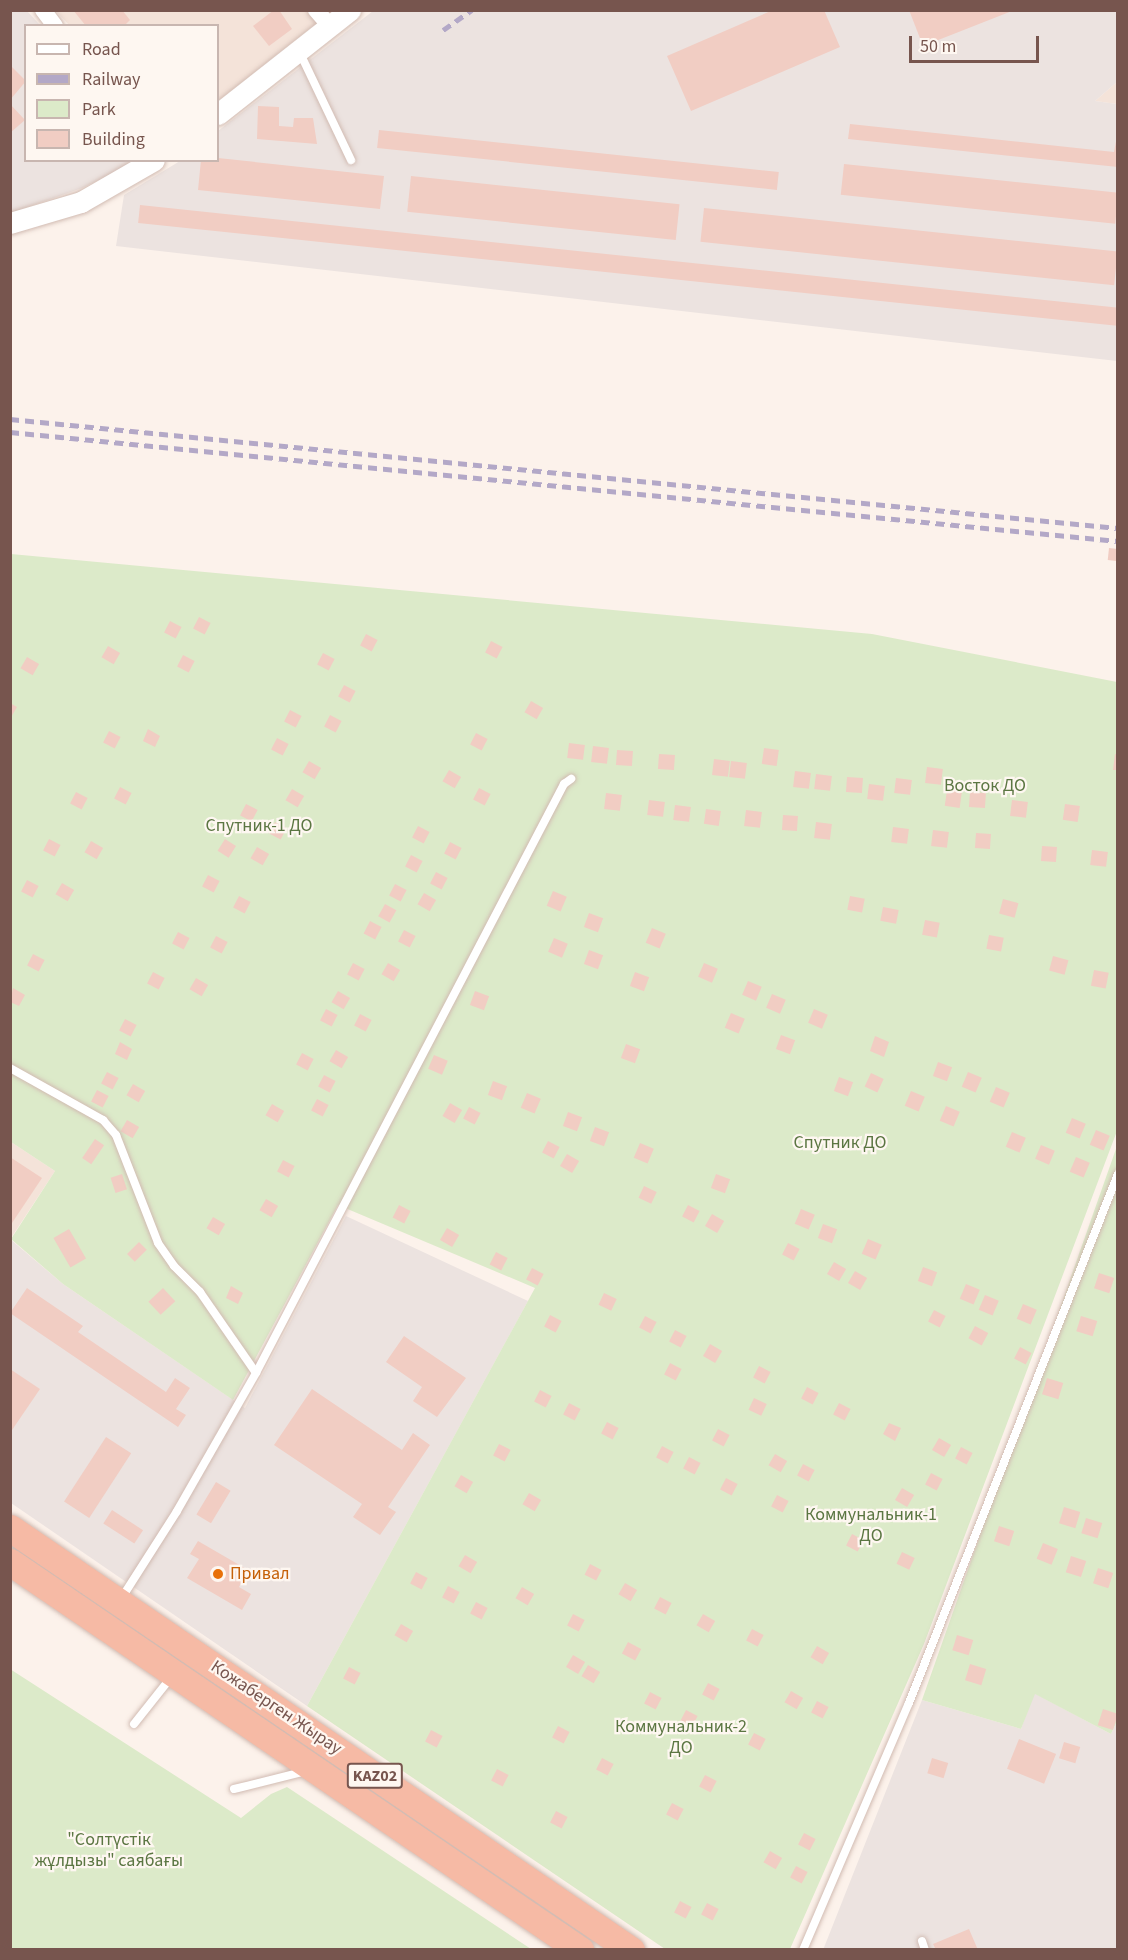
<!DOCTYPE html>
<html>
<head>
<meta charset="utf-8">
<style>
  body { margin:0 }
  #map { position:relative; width:1128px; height:1960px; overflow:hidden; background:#fcf2eb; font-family:"Source Sans 3",sans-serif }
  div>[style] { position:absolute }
  .residential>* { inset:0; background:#f4e3d9 }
  .industrial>* { inset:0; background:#ece3e0 }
  .green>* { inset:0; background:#dceac9 }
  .building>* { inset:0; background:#f1cdc3; transform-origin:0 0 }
  .roads { filter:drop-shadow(0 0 2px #d1bbb2) drop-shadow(0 0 2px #d1bbb2) }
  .service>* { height:8px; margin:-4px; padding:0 4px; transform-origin:4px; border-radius:4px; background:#fff }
  .minor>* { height:16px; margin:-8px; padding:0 8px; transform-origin:8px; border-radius:8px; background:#fff }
  .tertiary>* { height:21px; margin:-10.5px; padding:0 10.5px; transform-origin:10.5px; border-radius:10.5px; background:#fff }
  .trunk>* { height:27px; margin:-13.5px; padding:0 13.5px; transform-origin:13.5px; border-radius:13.5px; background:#f6baa5 }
  .rail>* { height:4.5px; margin-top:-2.25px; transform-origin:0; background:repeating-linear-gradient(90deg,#b3a8c7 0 9px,transparent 0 15px) }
  .dots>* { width:16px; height:16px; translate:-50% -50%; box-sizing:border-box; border:3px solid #fef7f1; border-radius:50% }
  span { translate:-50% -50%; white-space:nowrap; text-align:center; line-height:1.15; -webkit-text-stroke:4.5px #fef7f1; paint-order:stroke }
  .shield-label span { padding:2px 4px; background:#fef7f1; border:2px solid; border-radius:4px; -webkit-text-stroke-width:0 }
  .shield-label { font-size:16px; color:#77554e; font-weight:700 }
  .park-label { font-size:18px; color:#5b7642 }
  .food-label { font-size:18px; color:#c56008 }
  .left { translate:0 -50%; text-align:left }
  .street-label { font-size:18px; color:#77554e }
  .frame { position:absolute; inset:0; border:12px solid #77554e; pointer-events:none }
  .legend { position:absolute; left:24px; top:24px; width:195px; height:138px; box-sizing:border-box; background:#fef7f1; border:2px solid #c8b6b0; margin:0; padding:8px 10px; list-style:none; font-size:18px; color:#77554e }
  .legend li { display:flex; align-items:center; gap:12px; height:30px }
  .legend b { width:30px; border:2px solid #c8b6b0 }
  .scale { position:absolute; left:909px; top:36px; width:130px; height:27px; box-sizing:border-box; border:3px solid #77554e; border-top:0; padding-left:8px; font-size:18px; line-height:21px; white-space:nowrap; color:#77554e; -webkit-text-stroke:4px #fef7f1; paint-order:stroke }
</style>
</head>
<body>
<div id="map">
  <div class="residential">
    <div style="clip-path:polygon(56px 11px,332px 11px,218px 101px,218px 26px,69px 25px)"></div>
    <div style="clip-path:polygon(1117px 82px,1117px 104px,1095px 101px)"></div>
    <div style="clip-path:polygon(11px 1142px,55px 1171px,11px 1238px)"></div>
  </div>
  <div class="industrial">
    <div style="clip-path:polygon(11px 11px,27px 11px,40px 25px,26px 26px,26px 160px,138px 161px,82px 188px,11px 213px)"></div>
    <div style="clip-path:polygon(373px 11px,1117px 11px,1117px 82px,1095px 101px,1117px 104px,1117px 361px,116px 246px,124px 195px,180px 161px,218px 160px,218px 131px)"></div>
    <div style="clip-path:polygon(346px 1216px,528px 1301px,307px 1706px,11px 1503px,10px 1239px,63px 1284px,245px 1408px)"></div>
    <div style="clip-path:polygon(1034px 1693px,1111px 1734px,1117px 1721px,1117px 1949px,823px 1950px,922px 1700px,1021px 1729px)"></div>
  </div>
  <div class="green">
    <div style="clip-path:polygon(11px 554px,872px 634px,1117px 682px,1117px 1131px,924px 1644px,790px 1949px,665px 1949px,307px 1706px,535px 1288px,338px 1205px,233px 1400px,63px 1284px,11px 1239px,55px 1171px,11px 1142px)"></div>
    <div style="clip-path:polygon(1117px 1146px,1117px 1721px,1111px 1734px,1035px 1694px,1021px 1729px,922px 1700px)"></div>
    <div style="clip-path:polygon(10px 1669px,241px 1818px,271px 1794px,287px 1787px,531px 1949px,11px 1949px)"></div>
  </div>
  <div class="building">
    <div style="clip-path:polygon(73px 10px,122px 10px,130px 20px,124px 26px,86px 26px)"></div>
    <div style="clip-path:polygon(274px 10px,279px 10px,292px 29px,269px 46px,253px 26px)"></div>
    <div style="clip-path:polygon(773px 10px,824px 10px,840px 47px,691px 111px,667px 56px)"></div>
    <div style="clip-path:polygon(909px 10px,1012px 10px,1012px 11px,923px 46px)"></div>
    <div style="clip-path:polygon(10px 65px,26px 81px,10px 100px)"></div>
    <div style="clip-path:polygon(10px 104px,25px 120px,10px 133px)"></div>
    <div style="clip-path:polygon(258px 106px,279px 107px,279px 126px,293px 127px,294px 118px,313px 118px,317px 144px,257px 139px)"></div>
    <div style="clip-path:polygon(850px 124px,1114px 152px,1118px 131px,1118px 167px,848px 139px)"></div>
    <div style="left:379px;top:130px;width:402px;height:18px;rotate:6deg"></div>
    <div style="clip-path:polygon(218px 158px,384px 176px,380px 209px,198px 190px,201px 160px)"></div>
    <div style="left:844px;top:164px;width:276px;height:31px;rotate:6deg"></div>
    <div style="left:411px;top:176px;width:270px;height:36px;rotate:6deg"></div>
    <div style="left:140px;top:205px;width:984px;height:18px;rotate:6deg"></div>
    <div style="left:704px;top:208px;width:416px;height:34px;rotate:6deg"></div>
    <div style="left:1109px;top:548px;width:9px;height:12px;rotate:6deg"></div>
    <div style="left:199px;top:617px;width:13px;height:13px;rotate:27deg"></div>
    <div style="left:170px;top:621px;width:13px;height:13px;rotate:27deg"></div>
    <div style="left:366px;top:634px;width:13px;height:13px;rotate:27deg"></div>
    <div style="left:491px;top:641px;width:13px;height:13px;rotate:27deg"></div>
    <div style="left:108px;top:646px;width:14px;height:13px;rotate:30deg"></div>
    <div style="left:323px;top:653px;width:13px;height:13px;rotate:27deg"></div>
    <div style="left:183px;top:655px;width:13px;height:13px;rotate:27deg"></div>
    <div style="left:27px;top:657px;width:14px;height:13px;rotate:30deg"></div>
    <div style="left:344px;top:685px;width:13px;height:13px;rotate:27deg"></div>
    <div style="left:531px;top:701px;width:14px;height:13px;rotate:30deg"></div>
    <div style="clip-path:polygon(10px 703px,17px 707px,10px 719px)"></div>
    <div style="left:290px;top:710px;width:13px;height:13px;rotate:27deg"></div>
    <div style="left:330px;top:715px;width:13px;height:13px;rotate:27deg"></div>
    <div style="clip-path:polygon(148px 729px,160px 736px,155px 747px,143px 741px)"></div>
    <div style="left:109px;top:731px;width:13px;height:13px;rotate:27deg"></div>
    <div style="left:476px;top:733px;width:13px;height:13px;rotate:27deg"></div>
    <div style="left:277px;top:738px;width:13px;height:13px;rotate:27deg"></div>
    <div style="left:569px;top:743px;width:16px;height:15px;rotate:7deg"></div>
    <div style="left:593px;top:746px;width:16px;height:16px;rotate:7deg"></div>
    <div style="left:764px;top:748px;width:15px;height:16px;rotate:8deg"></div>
    <div style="left:617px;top:750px;width:16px;height:15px;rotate:4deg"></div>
    <div style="left:659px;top:754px;width:16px;height:15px;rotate:4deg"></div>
    <div style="clip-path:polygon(1115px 754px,1118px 755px,1118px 770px,1113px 770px)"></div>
    <div style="left:714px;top:759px;width:16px;height:16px;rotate:7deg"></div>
    <div style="left:309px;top:761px;width:14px;height:13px;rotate:30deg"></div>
    <div style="left:731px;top:761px;width:16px;height:16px;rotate:7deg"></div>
    <div style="left:927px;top:767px;width:16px;height:16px;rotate:7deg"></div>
    <div style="left:449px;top:770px;width:14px;height:13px;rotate:30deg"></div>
    <div style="left:795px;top:771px;width:16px;height:16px;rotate:7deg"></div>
    <div style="left:816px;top:774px;width:16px;height:15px;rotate:7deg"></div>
    <div style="left:847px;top:777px;width:16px;height:15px;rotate:4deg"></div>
    <div style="left:896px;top:778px;width:16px;height:15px;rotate:7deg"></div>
    <div style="left:869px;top:784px;width:16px;height:15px;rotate:7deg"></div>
    <div style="left:120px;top:787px;width:13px;height:13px;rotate:27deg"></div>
    <div style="left:479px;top:788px;width:13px;height:13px;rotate:27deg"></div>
    <div style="left:292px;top:789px;width:14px;height:13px;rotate:30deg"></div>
    <div style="left:947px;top:790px;width:15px;height:16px;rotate:8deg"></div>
    <div style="left:76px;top:792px;width:13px;height:13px;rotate:27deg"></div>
    <div style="left:970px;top:792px;width:16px;height:15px;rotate:4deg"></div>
    <div style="left:606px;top:793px;width:16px;height:16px;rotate:7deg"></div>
    <div style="left:649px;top:800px;width:16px;height:15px;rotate:7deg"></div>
    <div style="left:1012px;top:800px;width:16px;height:16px;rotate:7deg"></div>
    <div style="left:246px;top:804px;width:13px;height:13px;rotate:27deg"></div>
    <div style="left:1065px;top:804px;width:15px;height:16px;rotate:8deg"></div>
    <div style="left:675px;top:805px;width:16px;height:15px;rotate:7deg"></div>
    <div style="left:706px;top:809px;width:15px;height:15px;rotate:8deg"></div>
    <div style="left:746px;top:810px;width:16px;height:16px;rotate:7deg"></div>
    <div style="left:783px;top:815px;width:15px;height:15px;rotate:4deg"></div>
    <div style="left:275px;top:822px;width:13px;height:13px;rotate:27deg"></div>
    <div style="left:816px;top:822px;width:16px;height:16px;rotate:7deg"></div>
    <div style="left:418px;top:826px;width:13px;height:13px;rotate:27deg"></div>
    <div style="left:893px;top:827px;width:16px;height:15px;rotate:7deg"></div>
    <div style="left:933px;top:830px;width:16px;height:16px;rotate:7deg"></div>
    <div style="left:976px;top:833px;width:15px;height:15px;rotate:4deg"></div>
    <div style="left:49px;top:839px;width:13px;height:13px;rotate:27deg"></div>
    <div style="left:225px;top:839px;width:13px;height:14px;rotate:32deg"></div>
    <div style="left:91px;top:841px;width:14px;height:13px;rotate:30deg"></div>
    <div style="left:450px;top:842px;width:13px;height:13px;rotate:27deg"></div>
    <div style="left:1042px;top:846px;width:15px;height:15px;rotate:4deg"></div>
    <div style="left:257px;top:847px;width:14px;height:13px;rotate:30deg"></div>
    <div style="left:1092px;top:850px;width:16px;height:15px;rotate:7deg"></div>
    <div style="left:411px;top:855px;width:13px;height:13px;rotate:27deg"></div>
    <div style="left:436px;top:872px;width:13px;height:13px;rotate:27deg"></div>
    <div style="left:208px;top:875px;width:13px;height:13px;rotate:27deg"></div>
    <div style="left:27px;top:880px;width:13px;height:13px;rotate:27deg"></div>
    <div style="left:62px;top:883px;width:14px;height:13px;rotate:30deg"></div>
    <div style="left:395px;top:884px;width:13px;height:13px;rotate:27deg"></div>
    <div style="left:553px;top:891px;width:15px;height:16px;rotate:23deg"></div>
    <div style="left:424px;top:893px;width:14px;height:13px;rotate:30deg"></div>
    <div style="left:239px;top:896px;width:13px;height:13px;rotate:27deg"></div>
    <div style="left:850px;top:896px;width:15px;height:14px;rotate:11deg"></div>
    <div style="left:1003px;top:899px;width:16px;height:15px;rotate:15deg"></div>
    <div style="left:385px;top:904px;width:13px;height:14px;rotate:29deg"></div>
    <div style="left:883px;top:907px;width:16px;height:14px;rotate:11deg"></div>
    <div style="left:589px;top:913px;width:15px;height:15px;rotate:20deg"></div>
    <div style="left:925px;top:920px;width:15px;height:15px;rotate:11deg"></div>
    <div style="left:370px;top:921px;width:13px;height:14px;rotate:27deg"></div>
    <div style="left:652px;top:928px;width:15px;height:16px;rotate:23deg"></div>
    <div style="left:404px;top:930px;width:13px;height:13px;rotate:27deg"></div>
    <div style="left:178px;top:932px;width:13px;height:13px;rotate:27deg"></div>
    <div style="left:989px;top:935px;width:15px;height:14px;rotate:11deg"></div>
    <div style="left:216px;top:936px;width:13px;height:13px;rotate:27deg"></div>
    <div style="left:554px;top:938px;width:15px;height:15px;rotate:23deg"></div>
    <div style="left:589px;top:950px;width:15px;height:15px;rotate:20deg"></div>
    <div style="left:33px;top:954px;width:13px;height:13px;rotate:27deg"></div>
    <div style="left:1053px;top:956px;width:16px;height:15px;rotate:15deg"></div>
    <div style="left:353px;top:963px;width:13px;height:13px;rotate:27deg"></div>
    <div style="left:388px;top:963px;width:14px;height:13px;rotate:30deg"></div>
    <div style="left:704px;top:963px;width:15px;height:15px;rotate:23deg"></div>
    <div style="left:1094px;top:970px;width:15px;height:16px;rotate:11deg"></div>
    <div style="left:153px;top:972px;width:13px;height:13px;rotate:27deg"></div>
    <div style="left:635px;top:972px;width:15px;height:15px;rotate:20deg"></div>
    <div style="left:196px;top:978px;width:14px;height:13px;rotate:30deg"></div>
    <div style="left:748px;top:981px;width:15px;height:15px;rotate:23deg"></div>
    <div style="clip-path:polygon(13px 988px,25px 995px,19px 1006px,10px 1002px)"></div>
    <div style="left:338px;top:991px;width:14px;height:13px;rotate:30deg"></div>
    <div style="left:475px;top:991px;width:15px;height:15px;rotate:20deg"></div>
    <div style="left:772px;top:994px;width:15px;height:15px;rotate:23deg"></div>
    <div style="left:326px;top:1009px;width:13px;height:13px;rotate:27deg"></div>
    <div style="left:814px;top:1009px;width:15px;height:15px;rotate:23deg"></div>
    <div style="left:731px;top:1013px;width:15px;height:16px;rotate:23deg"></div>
    <div style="left:360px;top:1014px;width:13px;height:13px;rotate:27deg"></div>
    <div style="left:125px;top:1019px;width:13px;height:13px;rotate:27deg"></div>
    <div style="left:781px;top:1035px;width:15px;height:15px;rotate:20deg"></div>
    <div style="clip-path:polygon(875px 1036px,889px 1042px,884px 1057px,870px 1051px)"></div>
    <div style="clip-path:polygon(120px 1042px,132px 1049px,127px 1060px,115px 1054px)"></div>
    <div style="left:626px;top:1044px;width:15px;height:15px;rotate:20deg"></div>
    <div style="left:336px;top:1050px;width:14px;height:13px;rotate:30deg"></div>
    <div style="left:302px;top:1053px;width:13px;height:13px;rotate:27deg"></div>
    <div style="left:434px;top:1055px;width:15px;height:15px;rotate:23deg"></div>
    <div style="left:938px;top:1062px;width:15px;height:15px;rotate:20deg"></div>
    <div style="left:107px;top:1072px;width:13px;height:13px;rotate:27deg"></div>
    <div style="left:968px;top:1072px;width:15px;height:16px;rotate:23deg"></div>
    <div style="left:871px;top:1073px;width:14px;height:15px;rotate:25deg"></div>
    <div style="left:324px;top:1075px;width:13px;height:13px;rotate:27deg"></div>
    <div style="left:839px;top:1077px;width:15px;height:15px;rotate:20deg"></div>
    <div style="left:493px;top:1081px;width:15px;height:15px;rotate:20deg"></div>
    <div style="left:133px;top:1084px;width:14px;height:13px;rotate:30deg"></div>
    <div style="left:996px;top:1087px;width:15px;height:16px;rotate:23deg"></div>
    <div style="left:97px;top:1090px;width:13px;height:13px;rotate:27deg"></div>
    <div style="left:911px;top:1091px;width:15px;height:16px;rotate:23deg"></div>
    <div style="left:527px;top:1093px;width:15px;height:16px;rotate:23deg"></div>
    <div style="left:317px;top:1099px;width:13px;height:13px;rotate:27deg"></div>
    <div style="left:450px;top:1103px;width:14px;height:15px;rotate:30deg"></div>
    <div style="left:272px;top:1104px;width:14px;height:13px;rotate:30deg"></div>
    <div style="left:946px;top:1106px;width:15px;height:16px;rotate:23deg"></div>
    <div style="left:469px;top:1107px;width:13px;height:13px;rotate:27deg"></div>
    <div style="left:568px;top:1112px;width:15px;height:15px;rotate:20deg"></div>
    <div style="left:1072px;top:1118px;width:15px;height:16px;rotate:23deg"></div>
    <div style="left:127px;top:1120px;width:14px;height:13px;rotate:30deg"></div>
    <div style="left:595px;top:1127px;width:15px;height:15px;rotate:20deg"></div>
    <div style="left:1096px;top:1130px;width:15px;height:16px;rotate:23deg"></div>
    <div style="left:1012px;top:1132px;width:15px;height:16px;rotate:23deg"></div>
    <div style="left:95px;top:1139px;width:11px;height:23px;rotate:34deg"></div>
    <div style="left:548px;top:1141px;width:13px;height:13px;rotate:27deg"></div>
    <div style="left:640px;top:1143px;width:15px;height:16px;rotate:23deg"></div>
    <div style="left:1041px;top:1145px;width:15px;height:15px;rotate:23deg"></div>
    <div style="left:567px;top:1154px;width:14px;height:14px;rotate:30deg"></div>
    <div style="clip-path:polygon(10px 1157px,42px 1178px,10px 1226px)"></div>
    <div style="left:1076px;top:1157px;width:15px;height:16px;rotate:23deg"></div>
    <div style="left:283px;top:1160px;width:13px;height:13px;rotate:27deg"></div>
    <div style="left:122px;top:1174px;width:16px;height:12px;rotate:72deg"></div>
    <div style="left:716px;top:1174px;width:15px;height:15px;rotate:20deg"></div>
    <div style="left:644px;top:1186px;width:14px;height:13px;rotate:25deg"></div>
    <div style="left:266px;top:1199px;width:14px;height:13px;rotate:30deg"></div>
    <div style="left:399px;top:1205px;width:13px;height:14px;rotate:27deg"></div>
    <div style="left:688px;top:1205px;width:13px;height:13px;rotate:27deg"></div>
    <div style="left:801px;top:1209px;width:15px;height:16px;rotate:23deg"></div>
    <div style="left:712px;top:1214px;width:14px;height:14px;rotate:30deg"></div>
    <div style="left:213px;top:1217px;width:14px;height:13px;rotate:30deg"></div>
    <div style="left:823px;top:1224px;width:15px;height:15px;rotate:20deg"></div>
    <div style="left:447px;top:1228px;width:14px;height:14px;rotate:30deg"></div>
    <div style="left:69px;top:1229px;width:34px;height:18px;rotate:60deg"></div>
    <div style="left:868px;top:1239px;width:15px;height:16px;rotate:23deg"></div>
    <div style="left:139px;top:1242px;width:11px;height:17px;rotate:45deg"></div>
    <div style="left:788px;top:1243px;width:13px;height:13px;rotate:27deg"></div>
    <div style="left:496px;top:1252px;width:13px;height:14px;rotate:27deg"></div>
    <div style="left:834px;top:1262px;width:14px;height:14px;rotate:30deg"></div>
    <div style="left:923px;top:1267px;width:15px;height:15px;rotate:20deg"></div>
    <div style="left:532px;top:1268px;width:13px;height:13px;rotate:27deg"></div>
    <div style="left:855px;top:1271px;width:14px;height:14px;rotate:30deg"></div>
    <div style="left:1099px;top:1273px;width:16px;height:16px;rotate:18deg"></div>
    <div style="left:966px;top:1284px;width:15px;height:16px;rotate:23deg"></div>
    <div style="clip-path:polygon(231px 1286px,243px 1293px,238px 1304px,226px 1298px)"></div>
    <div style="clip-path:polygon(27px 1288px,83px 1326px,78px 1332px,166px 1392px,175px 1378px,190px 1388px,176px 1409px,186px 1415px,178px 1427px,10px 1313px)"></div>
    <div style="left:163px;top:1288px;width:18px;height:20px;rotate:47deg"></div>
    <div style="left:604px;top:1293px;width:14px;height:13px;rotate:25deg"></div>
    <div style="left:985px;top:1295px;width:15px;height:16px;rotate:23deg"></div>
    <div style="left:1023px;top:1304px;width:15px;height:16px;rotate:23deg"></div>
    <div style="left:934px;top:1310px;width:13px;height:13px;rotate:27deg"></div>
    <div style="left:550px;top:1315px;width:13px;height:13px;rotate:27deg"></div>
    <div style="left:645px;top:1316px;width:13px;height:13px;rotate:27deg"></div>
    <div style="left:1081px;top:1316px;width:17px;height:16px;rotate:17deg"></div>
    <div style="left:975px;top:1326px;width:15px;height:14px;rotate:28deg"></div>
    <div style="left:675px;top:1330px;width:13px;height:13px;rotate:27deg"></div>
    <div style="clip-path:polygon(404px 1336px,466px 1378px,437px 1417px,413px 1401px,422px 1387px,386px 1362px)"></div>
    <div style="left:710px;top:1344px;width:14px;height:14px;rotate:30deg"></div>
    <div style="left:1020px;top:1347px;width:13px;height:13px;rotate:27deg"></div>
    <div style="left:670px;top:1363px;width:13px;height:13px;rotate:27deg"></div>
    <div style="left:759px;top:1366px;width:13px;height:13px;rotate:27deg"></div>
    <div style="clip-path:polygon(10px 1369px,40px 1389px,10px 1433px)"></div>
    <div style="left:1047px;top:1378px;width:17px;height:17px;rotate:17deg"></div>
    <div style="left:807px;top:1387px;width:13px;height:13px;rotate:27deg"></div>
    <div style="clip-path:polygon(312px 1389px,402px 1450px,413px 1433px,430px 1445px,388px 1507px,396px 1512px,380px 1535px,353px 1517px,362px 1504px,274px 1445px)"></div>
    <div style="left:540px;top:1390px;width:13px;height:13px;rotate:27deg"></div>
    <div style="left:754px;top:1398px;width:14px;height:13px;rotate:25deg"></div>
    <div style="left:569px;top:1403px;width:13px;height:13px;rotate:27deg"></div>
    <div style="left:839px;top:1403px;width:13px;height:13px;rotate:27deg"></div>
    <div style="left:607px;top:1422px;width:13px;height:13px;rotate:27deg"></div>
    <div style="clip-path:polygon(889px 1423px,901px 1428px,895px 1441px,883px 1434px)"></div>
    <div style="left:718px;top:1429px;width:13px;height:13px;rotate:27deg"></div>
    <div style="left:106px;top:1437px;width:30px;height:77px;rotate:33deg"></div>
    <div style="left:939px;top:1438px;width:14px;height:14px;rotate:30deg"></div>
    <div style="left:499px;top:1444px;width:13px;height:13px;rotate:27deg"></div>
    <div style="left:662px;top:1446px;width:13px;height:13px;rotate:27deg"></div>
    <div style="left:961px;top:1447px;width:13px;height:13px;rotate:27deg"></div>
    <div style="left:775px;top:1454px;width:14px;height:13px;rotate:30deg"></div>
    <div style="left:689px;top:1457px;width:13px;height:13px;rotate:27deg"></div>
    <div style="left:803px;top:1464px;width:13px;height:13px;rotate:27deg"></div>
    <div style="left:931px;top:1473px;width:13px;height:13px;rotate:27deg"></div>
    <div style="left:461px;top:1475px;width:14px;height:13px;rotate:30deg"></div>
    <div style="left:726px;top:1478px;width:13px;height:13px;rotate:27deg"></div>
    <div style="left:216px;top:1482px;width:17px;height:38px;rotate:31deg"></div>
    <div style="left:902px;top:1488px;width:14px;height:14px;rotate:30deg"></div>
    <div style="left:529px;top:1493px;width:14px;height:13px;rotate:30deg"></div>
    <div style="left:777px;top:1495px;width:13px;height:13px;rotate:27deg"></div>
    <div style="left:1064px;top:1507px;width:17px;height:17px;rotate:17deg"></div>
    <div style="left:112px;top:1510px;width:37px;height:16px;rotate:33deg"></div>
    <div style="left:1086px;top:1518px;width:17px;height:16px;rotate:17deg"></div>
    <div style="left:999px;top:1526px;width:16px;height:16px;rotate:18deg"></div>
    <div style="left:852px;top:1534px;width:13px;height:13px;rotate:27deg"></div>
    <div style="clip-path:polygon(198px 1541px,248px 1570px,239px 1587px,251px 1594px,242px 1610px,187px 1578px,199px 1559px,190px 1554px)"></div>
    <div style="left:1043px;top:1543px;width:16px;height:17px;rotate:22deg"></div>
    <div style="left:902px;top:1552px;width:14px;height:13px;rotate:25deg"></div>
    <div style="left:465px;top:1555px;width:14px;height:13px;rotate:30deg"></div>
    <div style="left:1071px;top:1556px;width:16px;height:17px;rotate:18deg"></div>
    <div style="left:590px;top:1564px;width:13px;height:12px;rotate:27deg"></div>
    <div style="left:1098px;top:1568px;width:16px;height:16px;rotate:18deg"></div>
    <div style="left:416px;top:1572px;width:13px;height:13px;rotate:27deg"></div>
    <div style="left:625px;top:1583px;width:14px;height:13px;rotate:30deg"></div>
    <div style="left:448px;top:1586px;width:13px;height:13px;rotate:27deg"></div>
    <div style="left:522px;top:1587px;width:14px;height:13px;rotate:30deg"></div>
    <div style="left:660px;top:1597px;width:13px;height:13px;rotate:27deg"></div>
    <div style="left:476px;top:1602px;width:13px;height:13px;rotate:27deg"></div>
    <div style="left:573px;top:1614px;width:13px;height:13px;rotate:27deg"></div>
    <div style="left:703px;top:1614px;width:14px;height:13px;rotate:30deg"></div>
    <div style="left:401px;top:1624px;width:14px;height:13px;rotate:30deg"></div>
    <div style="left:752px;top:1629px;width:13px;height:13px;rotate:27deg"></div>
    <div style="left:957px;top:1635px;width:17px;height:16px;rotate:17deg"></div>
    <div style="left:628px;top:1642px;width:15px;height:13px;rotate:28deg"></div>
    <div style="left:817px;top:1646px;width:14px;height:13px;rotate:30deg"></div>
    <div style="left:573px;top:1655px;width:14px;height:14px;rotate:30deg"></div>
    <div style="left:970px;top:1664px;width:17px;height:17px;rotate:17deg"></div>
    <div style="left:588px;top:1665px;width:14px;height:13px;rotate:30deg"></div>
    <div style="left:349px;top:1667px;width:13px;height:13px;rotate:27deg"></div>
    <div style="left:708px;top:1683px;width:13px;height:13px;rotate:27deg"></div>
    <div style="left:791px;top:1691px;width:14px;height:13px;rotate:30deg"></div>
    <div style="left:650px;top:1692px;width:13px;height:13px;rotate:27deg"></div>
    <div style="left:817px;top:1701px;width:13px;height:13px;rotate:27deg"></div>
    <div style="left:1103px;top:1709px;width:16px;height:17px;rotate:18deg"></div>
    <div style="left:686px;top:1710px;width:13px;height:13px;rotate:27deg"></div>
    <div style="left:558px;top:1726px;width:13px;height:13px;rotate:27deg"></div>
    <div style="left:431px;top:1730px;width:13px;height:13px;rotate:27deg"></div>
    <div style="left:754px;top:1733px;width:13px;height:13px;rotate:27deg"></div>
    <div style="left:1019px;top:1739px;width:40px;height:32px;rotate:22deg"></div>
    <div style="left:1064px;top:1742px;width:17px;height:17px;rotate:17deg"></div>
    <div style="left:602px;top:1758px;width:13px;height:13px;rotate:27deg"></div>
    <div style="left:932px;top:1758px;width:17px;height:16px;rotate:17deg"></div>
    <div style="left:497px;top:1769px;width:13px;height:13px;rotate:27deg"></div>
    <div style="left:705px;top:1775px;width:13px;height:13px;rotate:27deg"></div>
    <div style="left:672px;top:1803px;width:13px;height:13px;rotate:27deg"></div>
    <div style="left:556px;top:1811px;width:13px;height:13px;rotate:27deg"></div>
    <div style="left:804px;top:1833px;width:13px;height:13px;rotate:27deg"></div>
    <div style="left:770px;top:1851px;width:14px;height:13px;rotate:30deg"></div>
    <div style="left:796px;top:1866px;width:13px;height:13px;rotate:27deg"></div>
    <div style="left:680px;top:1901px;width:13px;height:13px;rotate:27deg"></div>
    <div style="left:707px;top:1903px;width:13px;height:13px;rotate:27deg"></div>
    <div style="clip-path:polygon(969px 1929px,978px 1950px,936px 1950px,933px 1944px)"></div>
  </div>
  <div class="roads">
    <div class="service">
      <div style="left:299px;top:51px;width:121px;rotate:64.5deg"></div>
      <div style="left:10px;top:1068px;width:107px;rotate:29.2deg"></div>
      <div style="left:103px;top:1120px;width:20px;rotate:49deg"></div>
      <div style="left:116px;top:1135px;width:116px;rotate:68.7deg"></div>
      <div style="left:158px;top:1243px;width:28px;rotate:55deg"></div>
      <div style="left:174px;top:1266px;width:37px;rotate:45deg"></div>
      <div style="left:200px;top:1292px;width:98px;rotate:55.3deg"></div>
      <div style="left:121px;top:1599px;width:104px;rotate:-57.5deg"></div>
      <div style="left:177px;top:1511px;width:159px;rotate:-60.2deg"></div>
      <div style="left:256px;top:1373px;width:665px;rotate:-62.39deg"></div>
      <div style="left:564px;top:784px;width:9px;rotate:-36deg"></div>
      <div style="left:134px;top:1724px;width:61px;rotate:-51.6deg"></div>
      <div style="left:234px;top:1789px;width:74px;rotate:-14deg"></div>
      <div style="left:922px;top:1941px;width:9px;rotate:72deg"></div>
      <div style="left:803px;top:1950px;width:269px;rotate:-66.8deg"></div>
      <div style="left:909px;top:1703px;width:569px;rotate:-68.44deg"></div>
    </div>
    <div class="minor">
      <div style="left:43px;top:10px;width:20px;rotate:53deg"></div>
      <div style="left:316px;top:10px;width:21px;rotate:49deg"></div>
    </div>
    <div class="tertiary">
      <div style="left:218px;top:114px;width:168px;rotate:-38.2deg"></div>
      <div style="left:10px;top:223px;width:74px;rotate:-16.5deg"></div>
      <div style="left:81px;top:202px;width:84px;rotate:-29.9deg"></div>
    </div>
    <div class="trunk">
      <div style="left:10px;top:1528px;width:751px;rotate:34.2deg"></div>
      <div style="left:10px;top:1562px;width:690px;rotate:34.24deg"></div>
    </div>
  </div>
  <div class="rail">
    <div style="left:443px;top:30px;width:35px;rotate:-35deg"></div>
    <div style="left:10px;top:419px;width:1113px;rotate:5.62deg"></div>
    <div style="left:10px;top:432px;width:1113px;rotate:5.62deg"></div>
  </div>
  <div class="dots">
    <div style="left:218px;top:1574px;background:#e8710a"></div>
  </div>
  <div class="shield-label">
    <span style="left:375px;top:1776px">KAZ02</span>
  </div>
  <div class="park-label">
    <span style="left:985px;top:786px">Восток ДО</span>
    <span style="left:259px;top:826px">Спутник-1 ДО</span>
    <span style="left:840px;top:1143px">Спутник ДО</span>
    <span style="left:871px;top:1526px">Коммунальник-1<br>ДО</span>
    <span style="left:681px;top:1738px">Коммунальник-2<br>ДО</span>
    <span style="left:109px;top:1851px">"Солтүстік<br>жұлдызы" саябағы</span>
  </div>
  <div class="food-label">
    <span class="left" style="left:230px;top:1574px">Привал</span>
  </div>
  <div class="street-label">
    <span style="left:276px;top:1708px;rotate:34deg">Кожаберген Жырау</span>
  </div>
  <div class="frame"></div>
  <ul class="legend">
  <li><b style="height:8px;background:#fff"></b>Road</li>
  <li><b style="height:8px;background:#b3a8c7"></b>Railway</li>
  <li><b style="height:16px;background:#dceac9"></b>Park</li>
  <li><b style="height:16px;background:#f1cdc3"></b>Building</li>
  </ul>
  <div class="scale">50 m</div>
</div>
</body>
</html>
